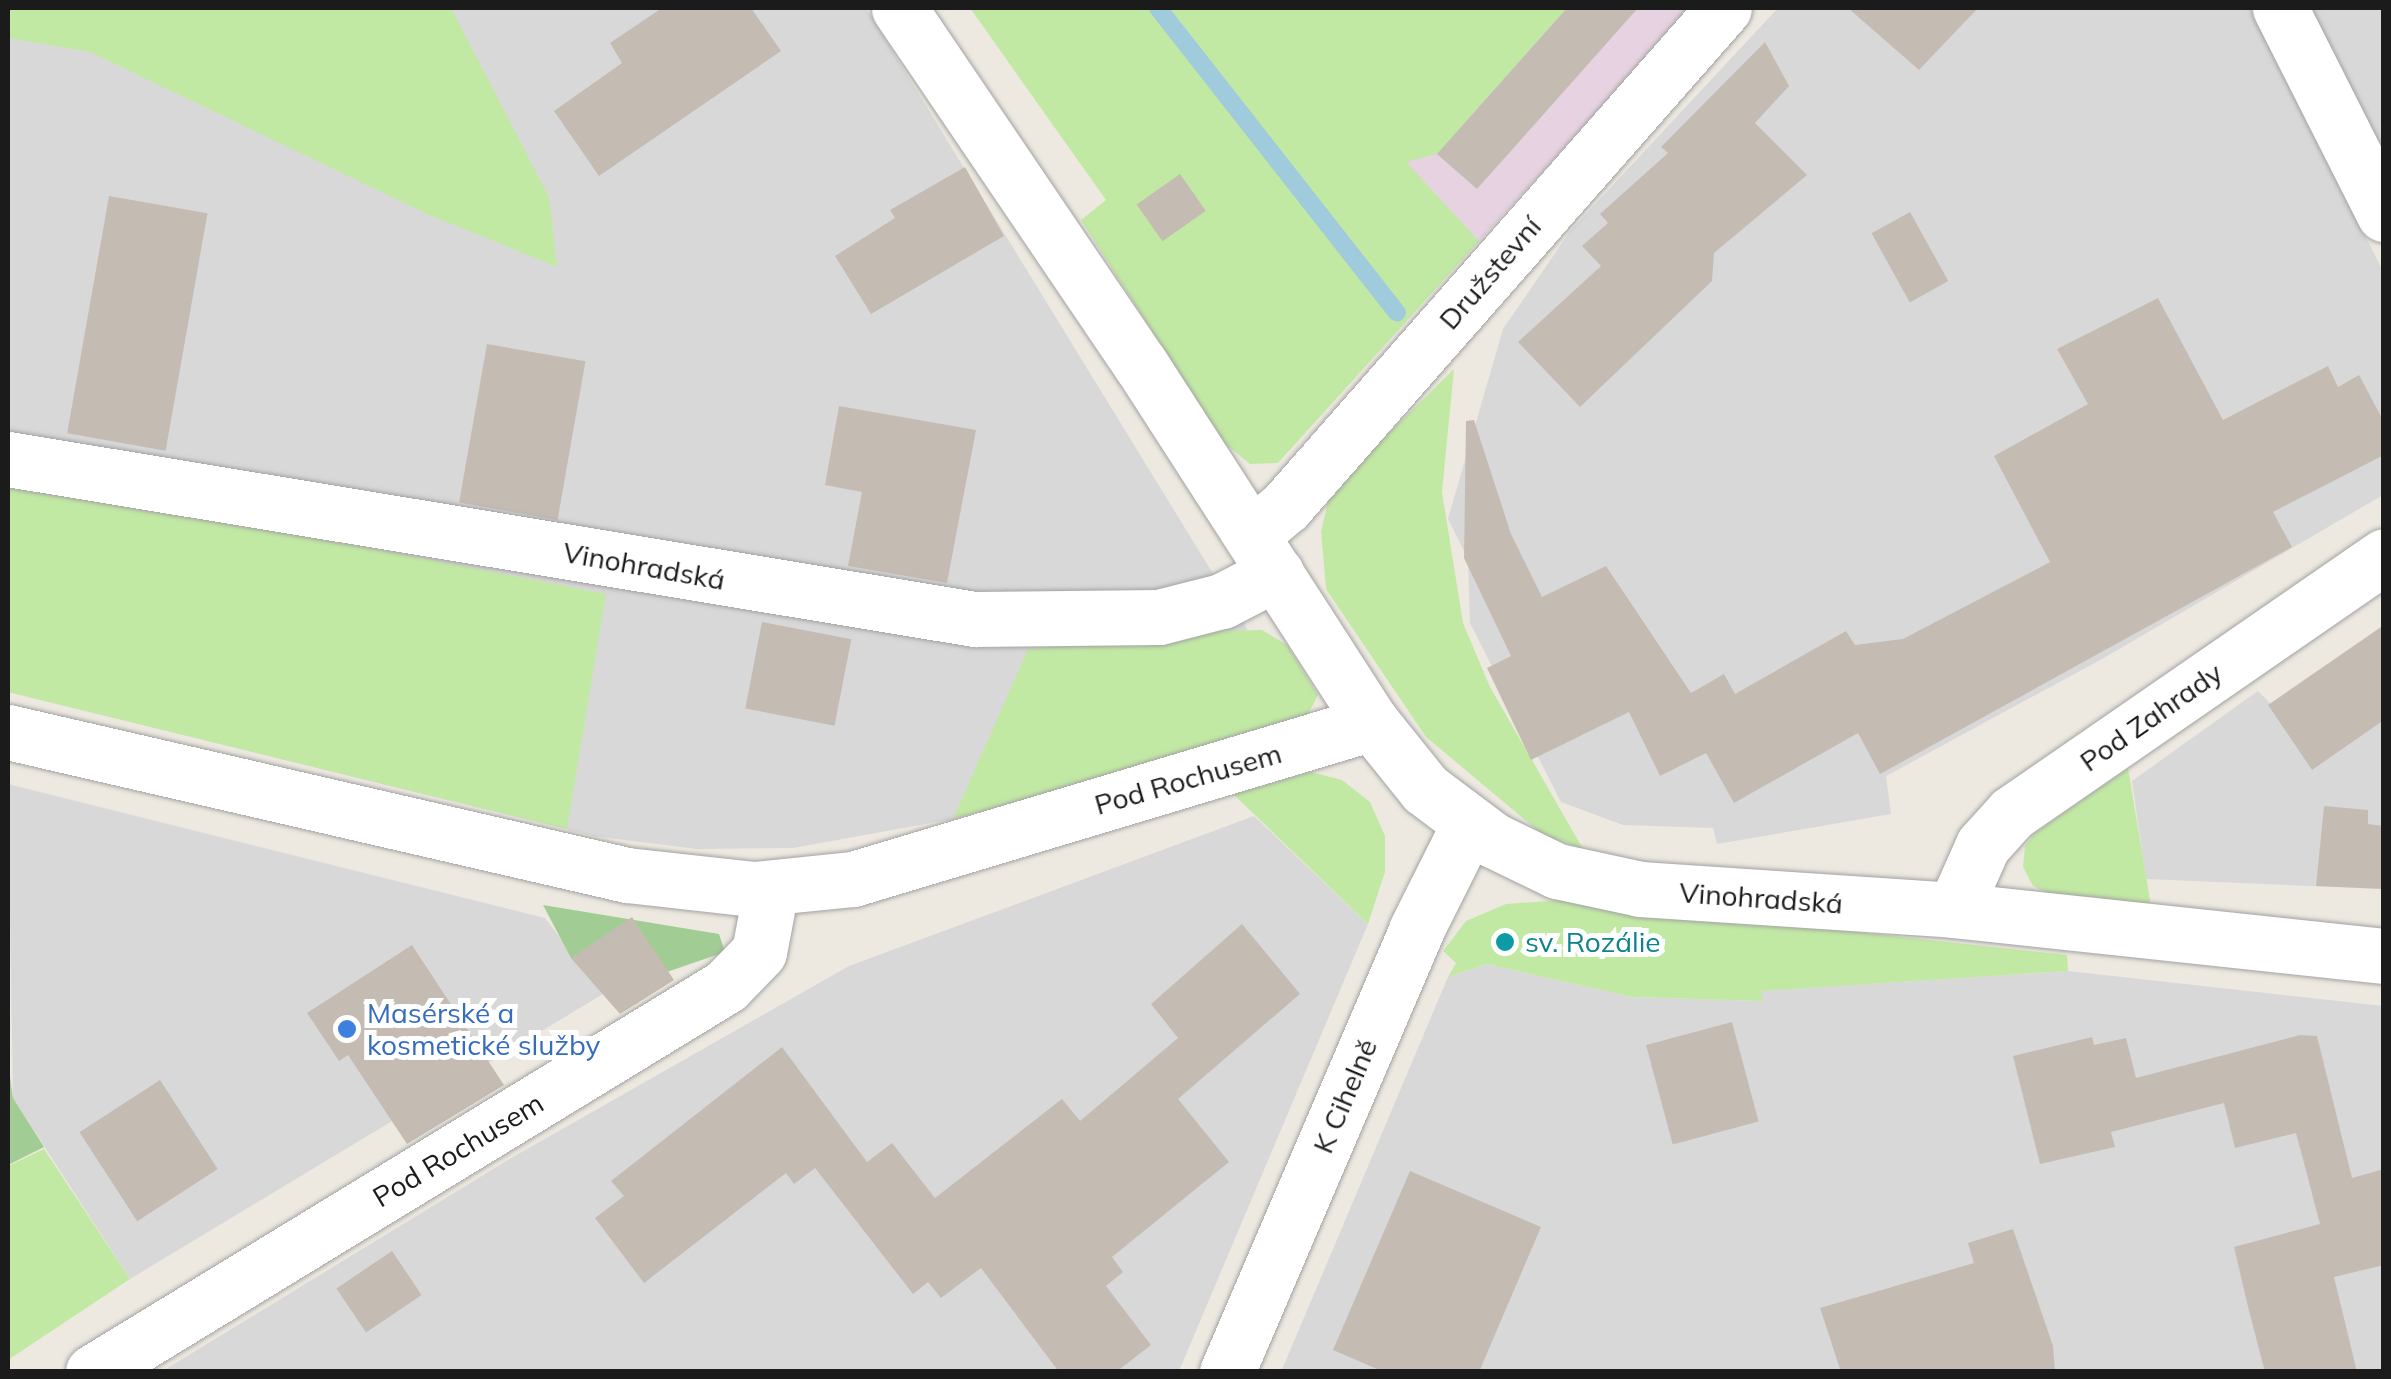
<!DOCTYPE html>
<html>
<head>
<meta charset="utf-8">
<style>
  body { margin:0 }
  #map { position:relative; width:2391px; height:1379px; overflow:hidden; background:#ede9e0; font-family:Mulish,sans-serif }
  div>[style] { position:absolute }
  .residential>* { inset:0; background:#d9d8d8 }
  .industrial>* { inset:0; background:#e6d2e1 }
  .grass>* { inset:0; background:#c2e9a4 }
  .forest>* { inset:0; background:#a1cd94 }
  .stream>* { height:18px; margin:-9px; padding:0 9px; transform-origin:9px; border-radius:9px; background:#9fcbdc }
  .building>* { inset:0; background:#c4bcb3; transform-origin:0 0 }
  .roads { filter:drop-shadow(0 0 2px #a2a2a2) drop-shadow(0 0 2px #a2a2a2) }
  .street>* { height:55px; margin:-27.5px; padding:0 27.5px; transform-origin:27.5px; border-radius:27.5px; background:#fff }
  .dots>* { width:28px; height:28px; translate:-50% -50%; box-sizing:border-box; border:5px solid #fff; border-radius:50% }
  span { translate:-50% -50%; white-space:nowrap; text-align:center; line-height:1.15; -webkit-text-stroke:10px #fff; paint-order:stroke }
  .street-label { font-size:28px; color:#1b1b1b }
  .culture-label { font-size:28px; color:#0d838f }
  .left { translate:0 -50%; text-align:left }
  .shop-label { font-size:28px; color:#366cbe }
  .frame { position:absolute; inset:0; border:10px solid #1b1b1b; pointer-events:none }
</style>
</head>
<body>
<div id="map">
  <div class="residential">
    <div style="clip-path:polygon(8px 8px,866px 8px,1304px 722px,953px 819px,793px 848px,697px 849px,593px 836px,8px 692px)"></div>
    <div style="clip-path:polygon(1778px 8px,2250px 8px,2383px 271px,2383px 495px,2102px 659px,1886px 776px,1891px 814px,1717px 844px,1713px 828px,1623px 825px,1561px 802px,1470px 623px,1468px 559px,1448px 519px,1503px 329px,1571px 230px)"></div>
    <div style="clip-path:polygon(2310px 8px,2383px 8px,2383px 153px)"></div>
    <div style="clip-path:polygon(2383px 626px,2383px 889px,2146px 879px,2132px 781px,2258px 691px,2273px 706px)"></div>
    <div style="clip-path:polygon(8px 784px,545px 918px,603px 994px,130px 1279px,13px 1098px)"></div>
    <div style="clip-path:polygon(1254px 816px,1368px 924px,1179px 1371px,161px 1372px,513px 1157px,849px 966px)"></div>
    <div style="clip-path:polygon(1487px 964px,1632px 997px,1762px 1001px,1760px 991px,2068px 971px,2383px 1006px,2383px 1371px,1281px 1372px,1448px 977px)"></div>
  </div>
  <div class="industrial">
    <div style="clip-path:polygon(1506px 8px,1692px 8px,1479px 241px,1386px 142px)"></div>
  </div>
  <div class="grass">
    <div style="clip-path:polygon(8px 8px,451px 8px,549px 197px,557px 267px,427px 214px,90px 52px,8px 38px)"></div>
    <div style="clip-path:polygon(970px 8px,1567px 8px,1437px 154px,1406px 162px,1479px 241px,1278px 463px,1250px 464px,1224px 443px,1081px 220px,1106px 200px)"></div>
    <div style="clip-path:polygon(1454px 369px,1442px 492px,1463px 623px,1490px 687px,1583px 849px,1543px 835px,1426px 737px,1326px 589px,1321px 531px,1331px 490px)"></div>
    <div style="clip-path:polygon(8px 477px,606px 594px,567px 829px,8px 692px)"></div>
    <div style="clip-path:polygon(1262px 630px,1287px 645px,1318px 695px,1304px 722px,953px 819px,1028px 649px,1187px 631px)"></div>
    <div style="clip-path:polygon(2128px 768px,2151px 906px,2054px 896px,2033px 886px,2023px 867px,2025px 846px,2035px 833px)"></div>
    <div style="clip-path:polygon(1311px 772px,1342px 780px,1370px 802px,1385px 836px,1385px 872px,1368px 924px,1233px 794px)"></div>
    <div style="clip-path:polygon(1564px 900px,2067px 955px,2068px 971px,1761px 991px,1763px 1001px,1632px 997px,1487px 964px,1448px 977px,1456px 963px,1443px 951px,1466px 921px,1506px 904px)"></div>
    <div style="clip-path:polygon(44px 1149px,130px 1279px,8px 1360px,8px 1166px)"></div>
  </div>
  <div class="forest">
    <div style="clip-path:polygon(543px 905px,719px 934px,725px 952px,603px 994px,571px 958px)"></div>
    <div style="clip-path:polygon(8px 1062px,13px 1098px,44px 1147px,8px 1165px)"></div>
  </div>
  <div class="stream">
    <div style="left:1158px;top:8px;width:387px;rotate:51.9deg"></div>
  </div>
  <div class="building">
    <div style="clip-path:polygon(662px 8px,751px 8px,781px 51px,599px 176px,554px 111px,622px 63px,610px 43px)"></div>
    <div style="clip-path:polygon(1567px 8px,1638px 8px,1477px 189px,1437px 154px)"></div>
    <div style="clip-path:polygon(1848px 8px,1978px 8px,1919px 70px)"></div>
    <div style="clip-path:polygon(1765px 42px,1789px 86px,1755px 123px,1807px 175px,1714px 253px,1712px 281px,1580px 407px,1518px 342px,1601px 266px,1582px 246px,1608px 223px,1600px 214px,1668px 153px,1661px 147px)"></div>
    <div style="clip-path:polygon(965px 167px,1004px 236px,871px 314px,835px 256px,895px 218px,890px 210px)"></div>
    <div style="left:1180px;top:174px;width:45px;height:53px;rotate:55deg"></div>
    <div style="left:109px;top:196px;width:100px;height:241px;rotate:10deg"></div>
    <div style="left:1910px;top:212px;width:79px;height:44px;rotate:61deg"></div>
    <div style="clip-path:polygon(2158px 298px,2223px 420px,2328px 366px,2338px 387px,2359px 375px,2384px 422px,2384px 455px,2273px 512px,2292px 547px,1880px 774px,1858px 733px,1734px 803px,1706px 753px,1660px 776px,1629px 712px,1531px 760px,1487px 668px,1511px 656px,1464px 558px,1466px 421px,1474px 420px,1511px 534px,1542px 597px,1606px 566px,1691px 693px,1724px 674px,1735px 694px,1846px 631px,1855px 645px,1903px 639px,2050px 562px,1994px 456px,2088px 404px,2057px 349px)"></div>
    <div style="left:487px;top:344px;width:100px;height:161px;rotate:10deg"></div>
    <div style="clip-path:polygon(839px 406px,976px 430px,947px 583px,848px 566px,862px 492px,825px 485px)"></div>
    <div style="left:762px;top:622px;width:91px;height:88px;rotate:11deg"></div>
    <div style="clip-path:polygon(2384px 625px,2384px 720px,2312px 770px,2268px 705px)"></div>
    <div style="clip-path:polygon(2324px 806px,2368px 810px,2368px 824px,2384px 826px,2384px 889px,2316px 886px)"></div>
    <div style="clip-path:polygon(632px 917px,674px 980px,620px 1014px,571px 958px)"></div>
    <div style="clip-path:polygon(1242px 924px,1300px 994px,1178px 1099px,1229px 1162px,1112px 1257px,1123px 1272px,1106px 1286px,1151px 1345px,1116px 1372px,1059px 1372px,981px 1268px,941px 1298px,928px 1282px,913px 1294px,815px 1168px,794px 1184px,786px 1173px,644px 1283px,595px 1218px,624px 1196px,611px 1181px,782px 1047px,867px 1162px,892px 1143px,935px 1198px,1062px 1099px,1080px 1121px,1178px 1038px,1151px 1004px)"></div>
    <div style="clip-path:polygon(412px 945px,504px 1085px,407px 1144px,348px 1055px,339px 1061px,307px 1013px)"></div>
    <div style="left:1732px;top:1022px;width:103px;height:89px;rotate:75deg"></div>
    <div style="clip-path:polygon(2300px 1035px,2317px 1036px,2352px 1178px,2384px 1169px,2384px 1265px,2334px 1277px,2357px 1372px,2265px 1372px,2249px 1311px,2234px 1247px,2320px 1224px,2296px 1133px,2235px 1148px,2224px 1103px,2111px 1132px,2115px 1147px,2040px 1164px,2013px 1056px,2092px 1037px,2094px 1045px,2126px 1038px,2136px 1078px)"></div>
    <div style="left:160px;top:1080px;width:106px;height:96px;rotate:57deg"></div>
    <div style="clip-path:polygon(1410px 1171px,1541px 1227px,1479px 1372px,1384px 1372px,1333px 1350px)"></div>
    <div style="clip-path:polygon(2013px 1229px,2053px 1346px,2055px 1372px,1841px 1372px,1820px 1308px,1974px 1263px,1968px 1243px)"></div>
    <div style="left:392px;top:1251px;width:53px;height:67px;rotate:56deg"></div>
  </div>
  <div class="roads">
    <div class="street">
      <div style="left:899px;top:8px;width:431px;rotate:55.9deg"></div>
      <div style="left:1141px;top:365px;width:426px;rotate:57.2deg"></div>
      <div style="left:1372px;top:723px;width:85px;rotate:51.2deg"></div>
      <div style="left:1425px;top:789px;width:85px;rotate:36.9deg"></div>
      <div style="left:1493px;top:840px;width:71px;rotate:25.8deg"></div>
      <div style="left:1557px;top:871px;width:85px;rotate:12.2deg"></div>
      <div style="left:1640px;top:889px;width:315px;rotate:3.8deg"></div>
      <div style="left:1954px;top:910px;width:432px;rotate:6.1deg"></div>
      <div style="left:2280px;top:8px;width:231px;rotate:63.2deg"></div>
      <div style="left:8px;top:459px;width:980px;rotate:9.4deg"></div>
      <div style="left:975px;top:619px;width:184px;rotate:-0.6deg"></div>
      <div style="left:1159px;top:617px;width:65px;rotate:-14.3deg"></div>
      <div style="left:1222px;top:601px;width:61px;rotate:-27.4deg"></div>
      <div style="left:1253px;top:534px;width:43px;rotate:-40.3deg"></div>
      <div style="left:1286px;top:506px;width:663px;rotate:-48.67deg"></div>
      <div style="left:8px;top:732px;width:635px;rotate:13.01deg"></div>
      <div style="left:627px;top:875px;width:128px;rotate:6.3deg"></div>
      <div style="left:754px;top:889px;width:100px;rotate:-5.8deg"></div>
      <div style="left:853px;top:879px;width:542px;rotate:-16.73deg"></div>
      <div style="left:1954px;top:910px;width:71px;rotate:-66deg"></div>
      <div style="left:1983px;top:845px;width:43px;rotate:-47.8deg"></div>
      <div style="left:2012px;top:813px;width:452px;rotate:-34.6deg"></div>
      <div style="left:93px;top:1372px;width:741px;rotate:-31.37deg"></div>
      <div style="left:726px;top:986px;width:47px;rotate:-45.9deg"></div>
      <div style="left:759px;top:952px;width:64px;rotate:-79.2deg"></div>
      <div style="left:1227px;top:1372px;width:481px;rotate:-66.8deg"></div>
      <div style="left:1416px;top:930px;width:119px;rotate:-63.4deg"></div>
    </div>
  </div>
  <div class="dots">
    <div style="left:1505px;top:942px;background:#0f9aa8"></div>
    <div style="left:347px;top:1029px;background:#3f7fe0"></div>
  </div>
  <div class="street-label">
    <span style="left:1490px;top:273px;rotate:-49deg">Družstevní</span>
    <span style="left:644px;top:566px;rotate:10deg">Vinohradská</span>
    <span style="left:2151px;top:717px;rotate:-35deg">Pod Zahrady</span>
    <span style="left:1188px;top:779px;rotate:-16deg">Pod Rochusem</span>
    <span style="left:1761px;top:898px;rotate:4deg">Vinohradská</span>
    <span style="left:1345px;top:1096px;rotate:-67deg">K Cihelně</span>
    <span style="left:458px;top:1150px;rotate:-31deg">Pod Rochusem</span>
  </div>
  <div class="culture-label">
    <span class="left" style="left:1525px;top:942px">sv. Rozálie</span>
  </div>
  <div class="shop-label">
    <span class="left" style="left:367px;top:1029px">Masérské a<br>kosmetické služby</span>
  </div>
  <div class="frame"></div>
</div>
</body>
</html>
